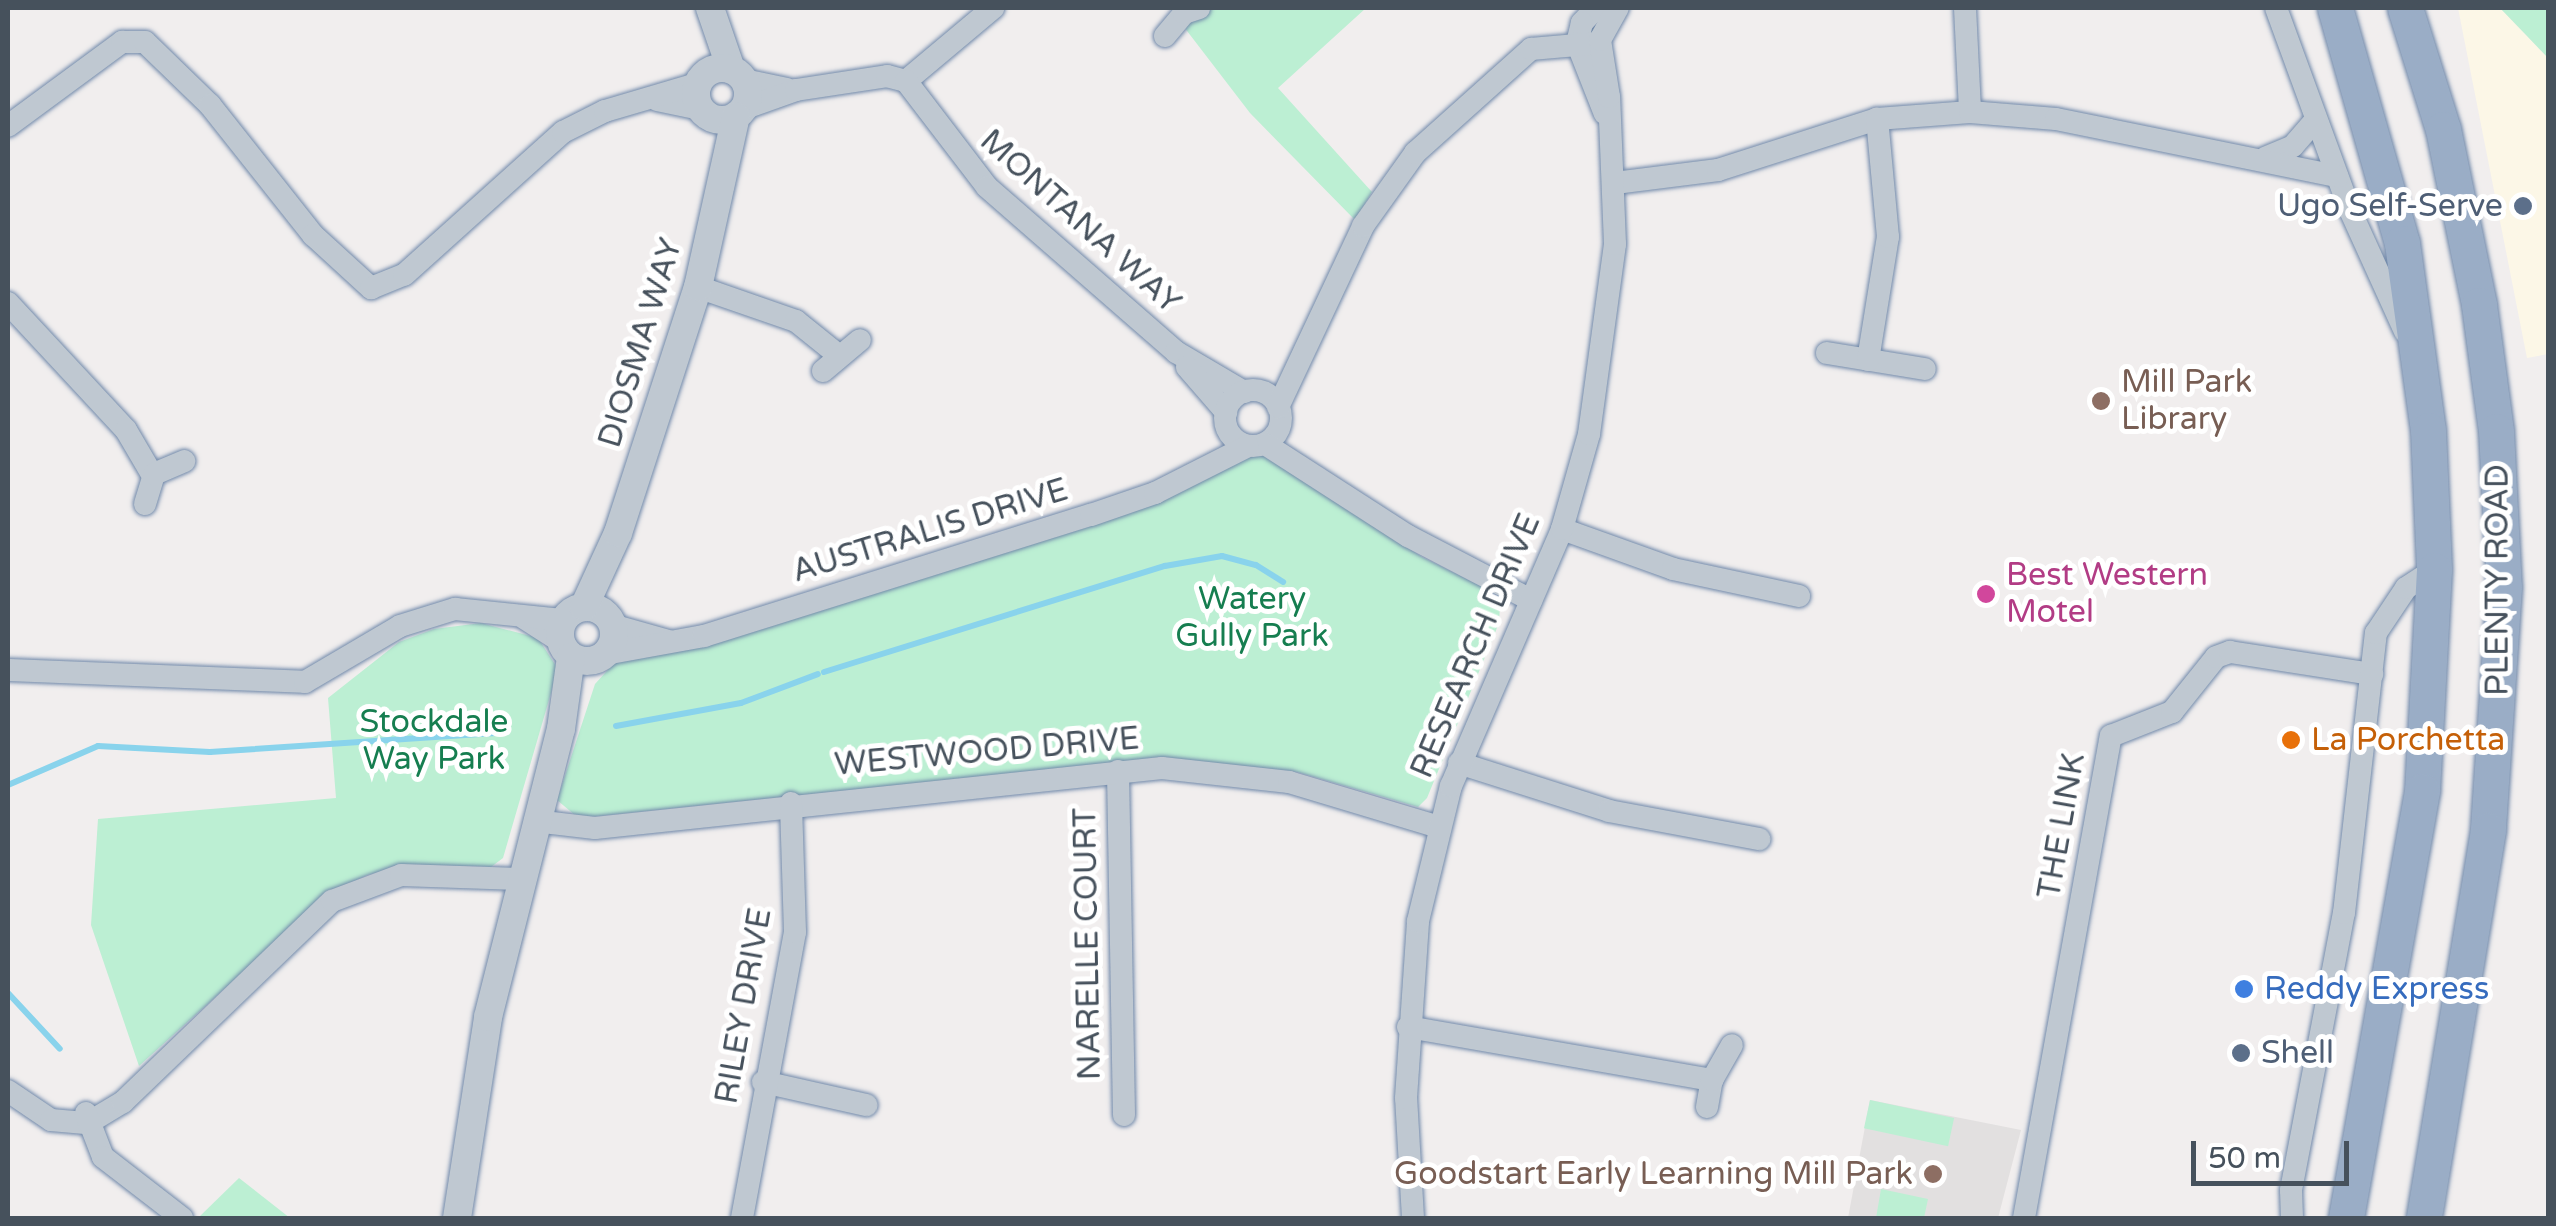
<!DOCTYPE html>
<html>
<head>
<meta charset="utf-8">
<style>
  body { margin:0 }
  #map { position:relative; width:2556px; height:1226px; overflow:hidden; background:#f1eeee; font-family:"Varela Round",sans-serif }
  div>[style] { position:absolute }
  .commercial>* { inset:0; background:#fcf7e7 }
  .education>* { inset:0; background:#e2e0e0 }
  .green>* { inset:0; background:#bcefd3; transform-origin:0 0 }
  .stream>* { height:6px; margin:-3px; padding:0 3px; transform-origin:3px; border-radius:3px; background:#89d3ec }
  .roads { filter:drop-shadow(0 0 2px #7189aa) drop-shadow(0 0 2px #7189aa) }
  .minor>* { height:22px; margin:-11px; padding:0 11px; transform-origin:11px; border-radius:11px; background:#bfc8d1 }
  .minor>.ring { margin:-11px; padding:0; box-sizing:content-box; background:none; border:22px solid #bfc8d1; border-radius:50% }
  .tertiary>* { height:28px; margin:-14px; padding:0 14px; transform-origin:14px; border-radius:14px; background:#bfc8d1 }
  .tertiary>.ring { margin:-14px; padding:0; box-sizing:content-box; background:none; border:28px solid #bfc8d1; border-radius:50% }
  .trunk>* { height:35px; margin:-17.5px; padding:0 17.5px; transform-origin:17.5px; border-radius:17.5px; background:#9aadc6 }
  .dots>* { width:28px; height:28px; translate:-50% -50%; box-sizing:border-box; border:5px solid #fff; border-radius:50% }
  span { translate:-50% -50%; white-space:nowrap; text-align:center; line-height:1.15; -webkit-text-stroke:10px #fff; paint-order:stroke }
  .service-label { font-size:32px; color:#4e5e75 }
  .right { translate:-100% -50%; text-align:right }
  .left { translate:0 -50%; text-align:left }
  .street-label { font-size:32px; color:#46515c }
  .education-label { font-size:32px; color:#785e54 }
  .hotel-label { font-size:32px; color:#b23c85 }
  .park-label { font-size:32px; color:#167e50 }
  .food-label { font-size:32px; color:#c56008 }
  .shop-label { font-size:32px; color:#366cbe }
  .frame { position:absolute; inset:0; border:10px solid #46515c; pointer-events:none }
  .scale { position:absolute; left:2191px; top:1141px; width:158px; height:45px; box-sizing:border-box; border:5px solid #46515c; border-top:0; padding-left:12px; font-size:30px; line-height:35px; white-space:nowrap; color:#46515c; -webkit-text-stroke:8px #fff; paint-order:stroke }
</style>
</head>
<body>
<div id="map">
  <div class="commercial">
    <div style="clip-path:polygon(2458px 8px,2500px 8px,2548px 58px,2548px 354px,2527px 358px)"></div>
  </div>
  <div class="education">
    <div style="clip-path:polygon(1870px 1100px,2021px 1130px,1998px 1218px,1848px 1218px)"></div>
  </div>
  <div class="green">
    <div style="clip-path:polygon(1201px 8px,1366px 8px,1278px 88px,1372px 192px,1355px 220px,1250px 113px,1184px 27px)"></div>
    <div style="clip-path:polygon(2500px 8px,2548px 8px,2548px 58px,2527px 36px)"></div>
    <div style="clip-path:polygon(1253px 455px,1264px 455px,1422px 557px,1487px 589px,1500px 605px,1499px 623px,1427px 798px,1418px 807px,1297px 772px,1164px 758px,590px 817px,576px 816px,557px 800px,595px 684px,615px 662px,698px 647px)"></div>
    <div style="clip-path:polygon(481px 623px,538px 638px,558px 669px,503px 858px,491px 867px,409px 865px,367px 875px,328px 895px,139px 1066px,91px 925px,98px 819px,336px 798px,328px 698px,399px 642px,434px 629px)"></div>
    <div style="left:1870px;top:1100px;width:86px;height:29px;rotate:12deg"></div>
    <div style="clip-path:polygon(239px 1178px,290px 1218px,198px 1218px)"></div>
    <div style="clip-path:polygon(1881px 1189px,1928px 1199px,1924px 1218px,1876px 1218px)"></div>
  </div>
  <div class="stream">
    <div style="left:824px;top:672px;width:357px;rotate:-17.3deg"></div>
    <div style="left:1165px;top:566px;width:58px;rotate:-10deg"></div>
    <div style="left:1222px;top:556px;width:35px;rotate:15deg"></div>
    <div style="left:1256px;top:565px;width:32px;rotate:32deg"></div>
    <div style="left:616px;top:726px;width:127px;rotate:-10.4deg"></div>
    <div style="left:741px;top:703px;width:82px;rotate:-20.6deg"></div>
    <div style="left:8px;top:785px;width:98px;rotate:-23.4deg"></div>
    <div style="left:98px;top:746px;width:112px;rotate:3.1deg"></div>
    <div style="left:210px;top:752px;width:286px;rotate:-3.8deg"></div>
    <div style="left:8px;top:993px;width:76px;rotate:47.1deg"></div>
  </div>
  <div class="roads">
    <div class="minor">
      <div style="left:1596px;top:8px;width:21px;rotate:133deg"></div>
      <div style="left:1582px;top:23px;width:21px;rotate:104deg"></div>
      <div style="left:1577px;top:43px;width:76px;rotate:68.5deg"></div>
      <div style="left:1965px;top:8px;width:104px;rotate:87.2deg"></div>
      <div style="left:2276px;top:8px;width:215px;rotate:69.9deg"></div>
      <div style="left:2350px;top:210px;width:133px;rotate:65.6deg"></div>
      <div style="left:1165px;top:36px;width:30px;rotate:-50deg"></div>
      <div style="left:1184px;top:13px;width:16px;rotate:-18deg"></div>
      <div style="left:744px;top:80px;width:44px;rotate:11.8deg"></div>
      <div style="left:906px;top:81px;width:114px;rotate:-40deg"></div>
      <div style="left:657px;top:100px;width:44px;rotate:11.8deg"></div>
      <div style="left:743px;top:109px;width:56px;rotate:-19.7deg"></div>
      <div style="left:796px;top:90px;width:92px;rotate:-8.7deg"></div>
      <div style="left:887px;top:76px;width:20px;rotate:15deg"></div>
      <div style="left:906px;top:81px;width:133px;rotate:52.6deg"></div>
      <div style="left:987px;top:187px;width:251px;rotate:41.1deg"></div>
      <div style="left:1176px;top:352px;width:79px;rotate:30.5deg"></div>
      <div style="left:8px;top:126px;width:142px;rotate:-36.4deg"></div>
      <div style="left:122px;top:42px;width:23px"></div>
      <div style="left:145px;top:42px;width:91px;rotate:44.1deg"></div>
      <div style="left:210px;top:105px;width:166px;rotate:51.6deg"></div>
      <div style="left:313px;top:235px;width:79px;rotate:42.4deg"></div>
      <div style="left:371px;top:288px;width:35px;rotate:-22deg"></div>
      <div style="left:404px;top:275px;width:214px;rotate:-42deg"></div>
      <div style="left:563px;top:132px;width:47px;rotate:-26.6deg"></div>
      <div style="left:605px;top:111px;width:96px;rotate:-16.4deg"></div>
      <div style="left:2265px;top:158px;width:30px;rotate:-23deg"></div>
      <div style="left:2293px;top:146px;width:35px;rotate:-49deg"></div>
      <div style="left:1615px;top:183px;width:104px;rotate:-7.2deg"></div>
      <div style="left:1718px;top:170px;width:167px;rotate:-17.8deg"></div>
      <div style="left:1877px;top:119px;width:93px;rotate:-4.3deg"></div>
      <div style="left:1970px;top:112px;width:86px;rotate:4.7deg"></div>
      <div style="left:2056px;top:119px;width:287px;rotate:11.5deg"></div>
      <div style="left:698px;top:287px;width:104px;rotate:19.1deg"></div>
      <div style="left:796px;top:321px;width:53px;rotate:38.8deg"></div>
      <div style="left:8px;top:303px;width:173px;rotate:47.1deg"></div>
      <div style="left:126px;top:430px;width:53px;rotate:59.6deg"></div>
      <div style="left:1827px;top:353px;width:99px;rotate:9.3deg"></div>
      <div style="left:1868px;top:360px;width:125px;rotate:-80.8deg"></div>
      <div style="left:1888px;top:237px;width:119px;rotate:-95.3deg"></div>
      <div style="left:1187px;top:367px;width:60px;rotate:49.1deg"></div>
      <div style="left:823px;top:371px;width:48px;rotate:-40deg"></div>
      <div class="ring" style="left:1225px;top:390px;width:34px;height:34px"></div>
      <div style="left:1278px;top:407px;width:200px;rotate:-64.8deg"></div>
      <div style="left:1363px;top:226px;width:90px;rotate:-54.5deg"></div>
      <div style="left:1415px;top:153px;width:156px;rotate:-41.9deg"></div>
      <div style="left:1531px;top:49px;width:69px;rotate:-5deg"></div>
      <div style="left:1265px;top:444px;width:170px;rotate:32.8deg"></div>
      <div style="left:1408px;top:536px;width:139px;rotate:27.5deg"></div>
      <div style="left:145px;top:504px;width:31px;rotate:-73deg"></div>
      <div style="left:154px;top:474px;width:33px;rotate:-23deg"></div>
      <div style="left:1562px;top:529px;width:118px;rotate:19.8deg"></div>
      <div style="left:1673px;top:569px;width:129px;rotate:12.1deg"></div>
      <div style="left:524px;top:618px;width:43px;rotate:32.6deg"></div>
      <div style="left:612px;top:625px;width:59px;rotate:15.7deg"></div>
      <div style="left:605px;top:654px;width:101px;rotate:-10.3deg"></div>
      <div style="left:704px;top:636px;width:405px;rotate:-17.4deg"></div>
      <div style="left:1091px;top:515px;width:68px;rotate:-19deg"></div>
      <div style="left:1155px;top:493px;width:104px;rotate:-26.8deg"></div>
      <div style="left:8px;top:670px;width:297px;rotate:2.3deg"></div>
      <div style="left:305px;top:682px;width:110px;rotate:-30.5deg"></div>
      <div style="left:400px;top:626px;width:58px;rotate:-17.2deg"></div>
      <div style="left:455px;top:609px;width:110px;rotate:5.8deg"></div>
      <div style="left:1459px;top:763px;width:157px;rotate:17.7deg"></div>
      <div style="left:1609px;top:811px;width:153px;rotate:10.6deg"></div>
      <div style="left:1118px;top:771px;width:344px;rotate:89deg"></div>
      <div style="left:535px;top:821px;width:60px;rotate:6.7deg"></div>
      <div style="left:595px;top:828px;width:570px;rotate:-6.04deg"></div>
      <div style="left:1162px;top:768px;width:128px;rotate:6.3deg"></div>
      <div style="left:1289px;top:782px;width:157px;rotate:16.7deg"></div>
      <div style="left:1408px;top:1027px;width:309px;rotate:9.9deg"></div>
      <div style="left:763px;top:1082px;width:106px;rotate:12.6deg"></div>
      <div style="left:8px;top:1091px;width:52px;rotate:34deg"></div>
      <div style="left:51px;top:1120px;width:37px;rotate:5deg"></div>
      <div style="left:88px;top:1123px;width:41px;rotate:-31deg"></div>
      <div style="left:123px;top:1102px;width:290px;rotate:-43.9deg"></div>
      <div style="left:332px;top:901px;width:74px;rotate:-20.6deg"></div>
      <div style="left:401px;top:875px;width:118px;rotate:1.9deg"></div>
      <div style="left:1707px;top:1107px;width:27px;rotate:-80deg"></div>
      <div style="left:1712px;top:1080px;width:40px;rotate:-60.3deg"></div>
      <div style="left:86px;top:1113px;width:47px;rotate:68.9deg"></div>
      <div style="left:103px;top:1157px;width:100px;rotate:37.7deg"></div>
      <div style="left:742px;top:1218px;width:291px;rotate:-79.5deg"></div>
      <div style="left:795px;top:932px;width:129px;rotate:-91.8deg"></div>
      <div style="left:1413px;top:1218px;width:120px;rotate:-93.3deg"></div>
      <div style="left:1406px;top:1098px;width:177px;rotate:-86.1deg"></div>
      <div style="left:1418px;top:921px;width:139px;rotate:-76.3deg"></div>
      <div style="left:1451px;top:786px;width:280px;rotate:-66.6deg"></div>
      <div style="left:1562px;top:529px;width:99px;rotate:-74.1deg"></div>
      <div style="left:1589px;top:434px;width:192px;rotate:-82.2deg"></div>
      <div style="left:1615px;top:244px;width:147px;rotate:-92.3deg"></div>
      <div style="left:1609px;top:97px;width:58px;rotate:-99deg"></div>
      <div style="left:1600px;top:40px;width:37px;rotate:-61deg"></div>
      <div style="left:2024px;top:1218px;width:490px;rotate:-79.8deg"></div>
      <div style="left:2111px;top:736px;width:66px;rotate:-21.5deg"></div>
      <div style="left:2172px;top:712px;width:70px;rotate:-51.3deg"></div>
      <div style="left:2216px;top:657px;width:15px;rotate:-20deg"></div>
      <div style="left:2230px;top:652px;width:144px;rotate:8.8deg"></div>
      <div style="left:2292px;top:1218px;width:28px;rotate:-92deg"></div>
      <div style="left:2291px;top:1190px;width:282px;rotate:-79.2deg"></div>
      <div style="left:2344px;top:913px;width:282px;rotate:-83.5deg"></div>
      <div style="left:2376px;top:633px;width:54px;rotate:-56.3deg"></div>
      <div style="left:2406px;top:588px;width:33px;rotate:-33deg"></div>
    </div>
    <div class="tertiary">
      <div style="left:710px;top:8px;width:65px;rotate:71deg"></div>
      <div class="ring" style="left:696px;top:68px;width:24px;height:24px"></div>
      <div class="ring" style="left:560px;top:607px;width:26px;height:26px"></div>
      <div style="left:584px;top:607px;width:81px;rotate:-65.3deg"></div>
      <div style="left:618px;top:533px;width:259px;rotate:-72deg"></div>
      <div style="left:698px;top:287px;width:175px;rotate:-77.5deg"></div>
      <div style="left:457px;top:1218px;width:203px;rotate:-81.2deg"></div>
      <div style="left:488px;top:1017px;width:297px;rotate:-75.8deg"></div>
      <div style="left:561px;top:729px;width:73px;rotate:-82.1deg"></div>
    </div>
    <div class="trunk">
      <div style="left:2335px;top:8px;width:244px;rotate:74.1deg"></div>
      <div style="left:2402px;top:243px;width:189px;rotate:82.1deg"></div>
      <div style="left:2428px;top:430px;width:140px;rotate:87.5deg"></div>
      <div style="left:2434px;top:570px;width:221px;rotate:93.1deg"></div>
      <div style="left:2422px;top:791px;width:434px;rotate:100.1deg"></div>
      <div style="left:2405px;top:8px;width:127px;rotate:72.6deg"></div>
      <div style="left:2443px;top:129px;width:180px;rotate:78.4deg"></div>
      <div style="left:2479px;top:305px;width:127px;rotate:82.3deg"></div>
      <div style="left:2496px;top:431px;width:156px;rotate:87.1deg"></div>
      <div style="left:2504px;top:587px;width:244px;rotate:93.8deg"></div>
      <div style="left:2488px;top:830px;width:393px;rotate:99.4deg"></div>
    </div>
  </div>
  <div class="dots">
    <div style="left:2523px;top:206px;background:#5c6f8a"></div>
    <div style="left:2101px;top:401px;background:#8d6e63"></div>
    <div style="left:1986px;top:594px;background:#d1479c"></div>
    <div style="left:2291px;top:740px;background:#e8710a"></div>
    <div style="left:2244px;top:989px;background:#3f7fe0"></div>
    <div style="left:2241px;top:1053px;background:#5c6f8a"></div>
    <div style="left:1933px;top:1174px;background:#8d6e63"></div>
  </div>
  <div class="service-label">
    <span class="right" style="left:2503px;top:206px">Ugo Self-Serve</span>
    <span class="left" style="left:2261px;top:1053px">Shell</span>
  </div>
  <div class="street-label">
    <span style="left:1080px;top:222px;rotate:42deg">MONTANA WAY</span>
    <span style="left:641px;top:343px;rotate:-73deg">DIOSMA WAY</span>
    <span style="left:930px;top:531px;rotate:-17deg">AUSTRALIS DRIVE</span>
    <span style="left:2498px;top:580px;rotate:-90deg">PLENTY ROAD</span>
    <span style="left:1476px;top:646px;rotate:-67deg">RESEARCH DRIVE</span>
    <span style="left:987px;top:752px;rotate:-5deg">WESTWOOD DRIVE</span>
    <span style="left:2062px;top:826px;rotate:-80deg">THE LINK</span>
    <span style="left:1088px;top:944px;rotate:-91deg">NARELLE COURT</span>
    <span style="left:744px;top:1006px;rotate:-80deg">RILEY DRIVE</span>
  </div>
  <div class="education-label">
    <span class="left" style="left:2121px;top:401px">Mill Park<br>Library</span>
    <span class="right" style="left:1913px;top:1174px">Goodstart Early Learning Mill Park</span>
  </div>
  <div class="hotel-label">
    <span class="left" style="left:2006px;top:594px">Best Western<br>Motel</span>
  </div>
  <div class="park-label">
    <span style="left:1252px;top:618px">Watery<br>Gully Park</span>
    <span style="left:434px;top:741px">Stockdale<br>Way Park</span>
  </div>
  <div class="food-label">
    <span class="left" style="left:2311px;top:740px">La Porchetta</span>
  </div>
  <div class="shop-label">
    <span class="left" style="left:2264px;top:989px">Reddy Express</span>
  </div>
  <div class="frame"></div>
  <div class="scale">50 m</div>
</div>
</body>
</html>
